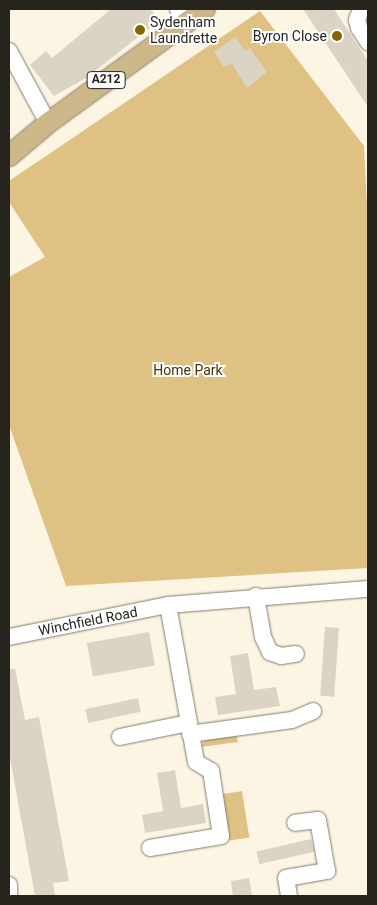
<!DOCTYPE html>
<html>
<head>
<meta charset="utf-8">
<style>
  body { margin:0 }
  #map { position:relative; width:377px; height:905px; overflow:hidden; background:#fdf5e4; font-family:Roboto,sans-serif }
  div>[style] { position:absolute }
  .green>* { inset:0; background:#dfc283; transform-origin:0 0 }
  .building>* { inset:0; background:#dbd3c3; transform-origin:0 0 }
  .roads { filter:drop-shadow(0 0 1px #827b6c) drop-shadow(0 0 1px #827b6c) }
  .minor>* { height:16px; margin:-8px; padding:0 8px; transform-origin:8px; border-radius:8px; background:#fff }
  .major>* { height:20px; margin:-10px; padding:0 10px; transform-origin:10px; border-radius:10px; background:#cbb788 }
  .dots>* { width:14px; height:14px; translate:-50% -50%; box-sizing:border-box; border:2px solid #fff; border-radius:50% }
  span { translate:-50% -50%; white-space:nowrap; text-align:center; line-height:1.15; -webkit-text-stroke:4px #fff; paint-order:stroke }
  .shield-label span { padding:1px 4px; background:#fff; border:1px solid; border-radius:4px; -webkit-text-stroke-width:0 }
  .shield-label { font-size:12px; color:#27241e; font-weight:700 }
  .poi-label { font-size:14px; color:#27241e }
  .left { translate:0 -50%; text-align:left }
  .right { translate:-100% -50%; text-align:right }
  .park-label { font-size:14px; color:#42320d }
  .street-label { font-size:14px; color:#27241e }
  .frame { position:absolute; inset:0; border:10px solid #27241e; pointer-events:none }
</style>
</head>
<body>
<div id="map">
  <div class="green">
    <div style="clip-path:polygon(260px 11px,364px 146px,368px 225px,368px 568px,66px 586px,9px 425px,9px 277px,45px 257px,9px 202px,9px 181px)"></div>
    <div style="clip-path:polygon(236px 733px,238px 742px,201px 747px,206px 737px)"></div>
    <div style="left:242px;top:791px;width:47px;height:20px;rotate:81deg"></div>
  </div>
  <div class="building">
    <div style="clip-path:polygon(111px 9px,150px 9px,160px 20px,86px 78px,54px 96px,30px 65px,46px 51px,52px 58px)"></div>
    <div style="clip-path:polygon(303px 9px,334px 9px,368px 61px,368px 107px)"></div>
    <div style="clip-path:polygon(235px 37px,245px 51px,250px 48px,267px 72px,247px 88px,232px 64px,224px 67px,214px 52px)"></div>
    <div style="left:325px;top:627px;width:14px;height:69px;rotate:4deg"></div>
    <div style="left:149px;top:632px;width:34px;height:63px;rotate:80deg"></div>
    <div style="clip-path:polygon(248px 653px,254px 690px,276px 687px,280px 706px,218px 715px,215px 697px,236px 694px,230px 656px)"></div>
    <div style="clip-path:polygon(9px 669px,15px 669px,25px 720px,39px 717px,69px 881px,53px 883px,55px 896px,35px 896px,9px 752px)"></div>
    <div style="left:138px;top:698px;width:14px;height:54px;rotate:78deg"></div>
    <div style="clip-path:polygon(175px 770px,181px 808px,203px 804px,206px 823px,145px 833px,142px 815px,163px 811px,157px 773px)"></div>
    <div style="left:311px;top:839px;width:13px;height:56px;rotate:77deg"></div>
    <div style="clip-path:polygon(249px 878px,252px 896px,233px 896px,231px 881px)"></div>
  </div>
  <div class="roads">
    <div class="minor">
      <div style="left:178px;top:9px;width:16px;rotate:68deg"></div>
      <div style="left:361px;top:9px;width:12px;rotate:110deg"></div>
      <div style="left:357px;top:20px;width:8px;rotate:76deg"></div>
      <div style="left:359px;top:28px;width:17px;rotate:57deg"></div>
      <div style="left:9px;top:51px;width:82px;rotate:61.6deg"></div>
      <div style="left:256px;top:596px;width:42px;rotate:80.3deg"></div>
      <div style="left:263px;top:637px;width:17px;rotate:65deg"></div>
      <div style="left:270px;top:652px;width:12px;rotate:20deg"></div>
      <div style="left:281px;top:656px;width:15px;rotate:-8deg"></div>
      <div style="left:9px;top:637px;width:162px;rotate:-11.4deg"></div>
      <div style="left:168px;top:605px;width:201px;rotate:-4.6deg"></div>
      <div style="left:190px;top:734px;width:103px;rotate:-7.8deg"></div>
      <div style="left:292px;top:720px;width:23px;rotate:-23deg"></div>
      <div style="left:120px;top:737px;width:69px;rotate:-11.6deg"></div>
      <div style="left:150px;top:848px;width:72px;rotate:-9.6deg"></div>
      <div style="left:221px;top:836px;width:66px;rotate:-98.7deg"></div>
      <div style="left:211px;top:771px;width:17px;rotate:-149deg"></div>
      <div style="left:196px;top:762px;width:159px;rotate:-100.1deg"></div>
      <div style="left:9px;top:885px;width:10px;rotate:90deg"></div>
      <div style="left:289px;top:896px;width:18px;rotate:-99deg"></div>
      <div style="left:286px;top:878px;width:42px;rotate:-9.7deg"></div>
      <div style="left:327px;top:871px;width:52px;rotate:-100deg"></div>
      <div style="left:318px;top:820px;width:23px;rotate:173deg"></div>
    </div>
    <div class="major">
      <div style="left:9px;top:156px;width:51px;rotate:-40.2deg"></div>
      <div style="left:48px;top:123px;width:194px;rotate:-36deg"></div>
    </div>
  </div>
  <div class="dots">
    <div style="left:140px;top:30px;background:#866400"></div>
    <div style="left:337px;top:36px;background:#866400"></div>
  </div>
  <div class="shield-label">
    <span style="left:106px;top:80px">A212</span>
  </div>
  <div class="poi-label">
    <span class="left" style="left:150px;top:30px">Sydenham<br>Laundrette</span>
    <span class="right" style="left:327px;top:36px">Byron Close</span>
  </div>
  <div class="park-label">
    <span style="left:188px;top:370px">Home Park</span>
  </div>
  <div class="street-label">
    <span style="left:88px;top:621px;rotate:-11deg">Winchfield Road</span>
  </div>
  <div class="frame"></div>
</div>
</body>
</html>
